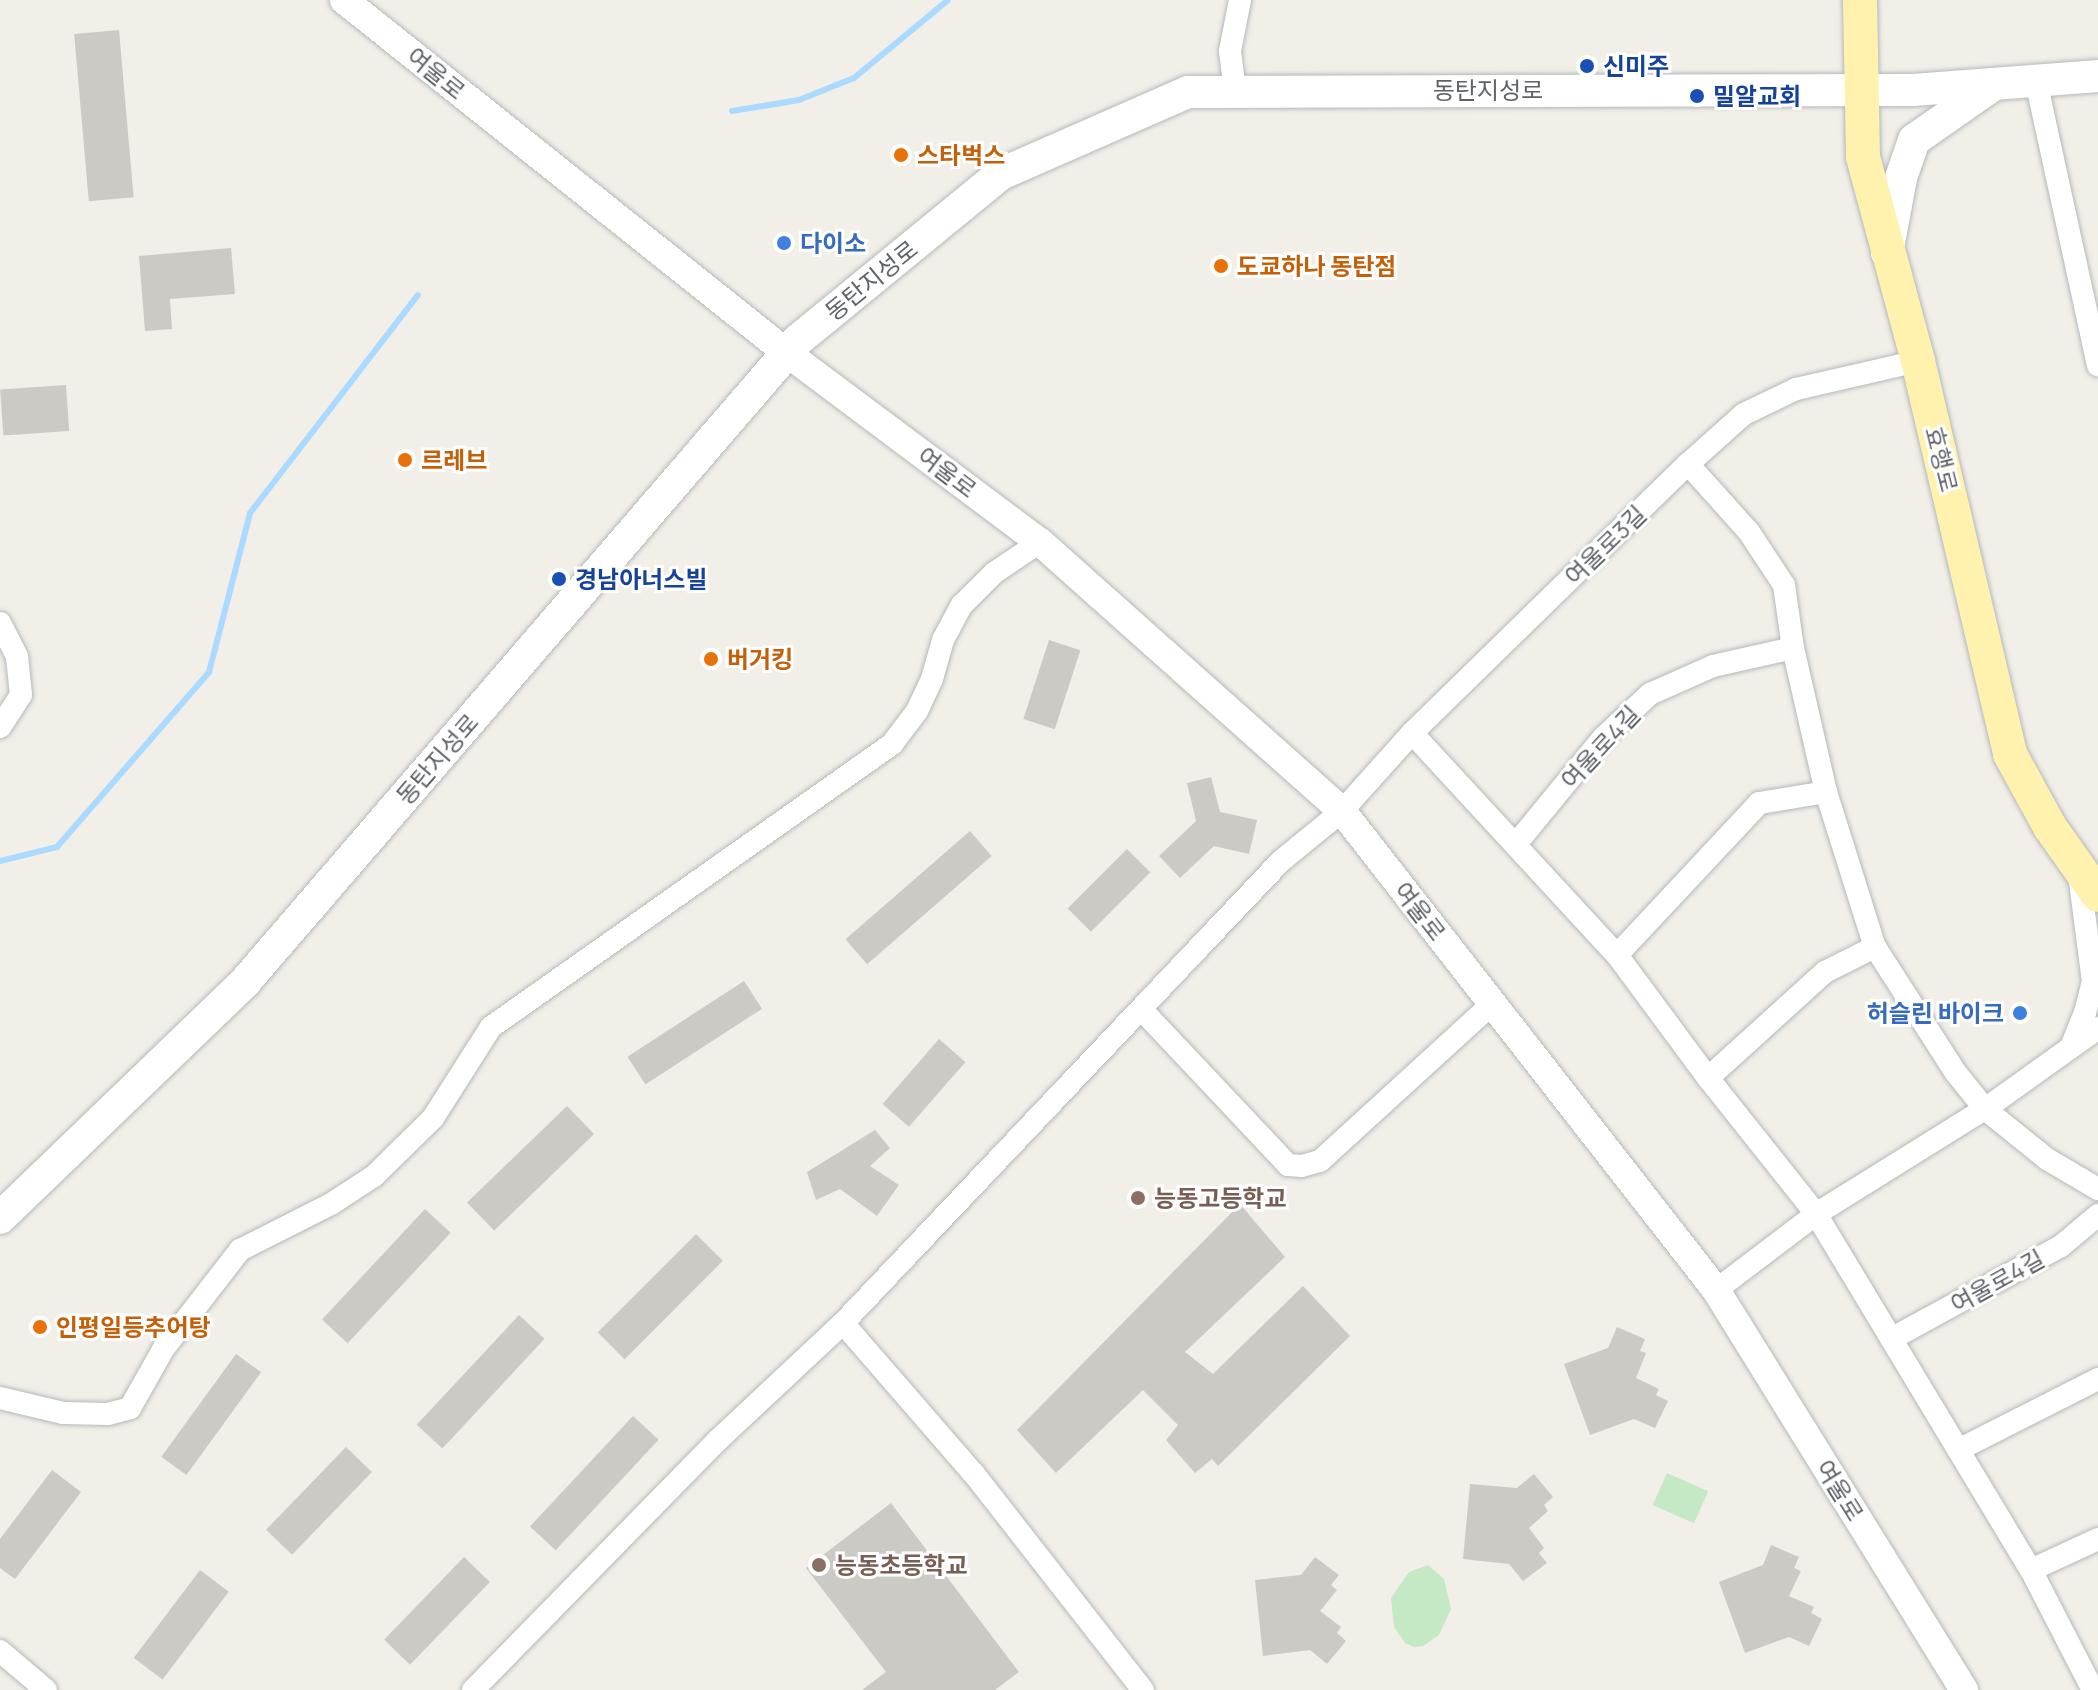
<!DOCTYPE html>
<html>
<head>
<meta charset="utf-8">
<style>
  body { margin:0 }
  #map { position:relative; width:2098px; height:1690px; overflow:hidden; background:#f1efe8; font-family:Manrope,"Noto Sans KR",sans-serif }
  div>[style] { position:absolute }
  .green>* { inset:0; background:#c5e8c5; transform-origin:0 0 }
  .stream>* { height:6px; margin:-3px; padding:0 3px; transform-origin:3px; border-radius:3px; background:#aadaff }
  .building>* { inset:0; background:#cccac5; transform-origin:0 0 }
  .roads { filter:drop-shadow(0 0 2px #b5b8bc) drop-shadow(0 0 2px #b5b8bc) }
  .minor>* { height:22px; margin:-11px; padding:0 11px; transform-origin:11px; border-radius:11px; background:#fff }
  .tertiary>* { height:28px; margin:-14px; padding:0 14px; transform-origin:14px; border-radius:14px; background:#fff }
  .secondary>* { height:32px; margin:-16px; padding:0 16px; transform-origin:16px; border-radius:16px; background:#fff }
  .primary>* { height:34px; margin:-17px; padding:0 17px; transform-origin:17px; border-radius:17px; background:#fff2af }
  .dots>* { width:22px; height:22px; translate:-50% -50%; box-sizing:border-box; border:4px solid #fff; border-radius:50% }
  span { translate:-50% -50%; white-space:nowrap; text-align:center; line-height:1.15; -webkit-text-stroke:6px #fff; paint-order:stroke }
  .transit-label { font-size:24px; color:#164399; font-weight:700 }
  .left { translate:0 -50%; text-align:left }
  .street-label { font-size:24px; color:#5f6368 }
  .food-label { font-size:24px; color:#c56008; font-weight:700 }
  .shop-label { font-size:24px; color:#366cbe; font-weight:700 }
  .right { translate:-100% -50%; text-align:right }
  .education-label { font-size:24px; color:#785e54; font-weight:700 }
</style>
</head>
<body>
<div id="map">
  <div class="green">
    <div style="left:1667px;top:1473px;width:45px;height:35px;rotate:24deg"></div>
    <div style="clip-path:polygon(1428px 1565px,1444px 1579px,1451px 1609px,1439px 1635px,1423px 1646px,1414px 1647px,1405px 1643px,1394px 1627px,1391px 1598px,1409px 1572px)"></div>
  </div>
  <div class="stream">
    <div style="left:732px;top:111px;width:68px;rotate:-9.3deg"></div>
    <div style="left:799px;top:100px;width:59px;rotate:-21.8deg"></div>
    <div style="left:854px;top:78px;width:122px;rotate:-39.7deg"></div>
    <div style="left:0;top:861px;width:59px;rotate:-13.8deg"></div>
    <div style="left:57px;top:847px;width:232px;rotate:-49deg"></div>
    <div style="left:209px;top:672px;width:164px;rotate:-75.5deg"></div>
    <div style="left:250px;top:513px;width:275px;rotate:-52.4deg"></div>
  </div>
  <div class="building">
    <div style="left:119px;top:30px;width:168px;height:45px;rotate:85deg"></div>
    <div style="clip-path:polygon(231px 248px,235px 294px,170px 299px,172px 329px,145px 331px,139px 256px)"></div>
    <div style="left:66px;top:385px;width:46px;height:66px;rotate:86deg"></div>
    <div style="left:1049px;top:640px;width:33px;height:83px;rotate:18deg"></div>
    <div style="clip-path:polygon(1211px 777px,1220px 812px,1257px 820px,1249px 854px,1214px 846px,1180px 878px,1159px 856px,1196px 821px,1187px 783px)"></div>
    <div style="left:970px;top:831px;width:33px;height:165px;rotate:49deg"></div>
    <div style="left:1127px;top:849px;width:33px;height:84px;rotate:45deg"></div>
    <div style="left:744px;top:981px;width:33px;height:139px;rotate:57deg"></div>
    <div style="left:939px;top:1039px;width:35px;height:86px;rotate:41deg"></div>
    <div style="left:567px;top:1106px;width:39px;height:139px;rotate:46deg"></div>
    <div style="clip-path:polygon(875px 1130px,890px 1148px,870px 1166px,899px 1185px,877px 1216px,840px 1189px,816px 1200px,807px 1172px)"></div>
    <div style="clip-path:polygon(1240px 1204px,1285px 1257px,1185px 1352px,1213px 1374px,1303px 1286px,1350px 1336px,1218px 1466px,1212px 1459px,1195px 1473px,1166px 1440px,1178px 1425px,1143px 1390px,1056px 1473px,1017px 1430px)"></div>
    <div style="left:425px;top:1209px;width:35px;height:151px;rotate:43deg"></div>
    <div style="left:696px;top:1234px;width:38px;height:139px;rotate:45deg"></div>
    <div style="left:519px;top:1315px;width:35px;height:150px;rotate:43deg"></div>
    <div style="clip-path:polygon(1617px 1327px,1645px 1339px,1640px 1351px,1646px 1353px,1636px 1378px,1659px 1389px,1656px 1395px,1668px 1401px,1655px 1428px,1634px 1419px,1590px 1435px,1564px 1364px,1608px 1348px)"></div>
    <div style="left:236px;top:1354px;width:31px;height:127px;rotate:36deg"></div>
    <div style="left:633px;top:1416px;width:35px;height:151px;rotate:43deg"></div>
    <div style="left:346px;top:1447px;width:36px;height:115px;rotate:44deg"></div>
    <div style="clip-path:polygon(52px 1470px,81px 1492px,15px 1579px,0 1568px,0 1539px)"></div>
    <div style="clip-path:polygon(1534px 1474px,1553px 1497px,1544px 1505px,1548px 1511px,1529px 1528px,1544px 1548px,1539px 1553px,1547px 1563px,1523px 1581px,1509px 1564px,1463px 1559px,1470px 1484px,1517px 1488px)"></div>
    <div style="clip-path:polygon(891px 1503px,1019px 1672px,995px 1690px,862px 1690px,886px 1672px,806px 1568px)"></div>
    <div style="clip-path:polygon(1771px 1545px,1799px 1557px,1794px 1568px,1801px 1571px,1789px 1596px,1814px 1607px,1811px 1613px,1822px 1619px,1809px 1646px,1789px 1637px,1745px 1653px,1719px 1582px,1763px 1565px)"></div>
    <div style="left:464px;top:1557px;width:36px;height:115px;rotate:44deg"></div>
    <div style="clip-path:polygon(1315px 1557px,1339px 1575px,1331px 1585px,1337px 1590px,1320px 1611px,1341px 1627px,1337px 1633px,1346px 1641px,1327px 1664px,1310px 1650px,1263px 1656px,1255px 1580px,1301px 1575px)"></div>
    <div style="left:200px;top:1570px;width:36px;height:110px;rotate:37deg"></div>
  </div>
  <div class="roads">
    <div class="minor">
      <div style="left:2036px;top:81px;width:291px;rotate:77.7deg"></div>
      <div style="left:1235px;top:91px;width:40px;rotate:-97.1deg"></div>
      <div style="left:1230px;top:51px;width:52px;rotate:-78.9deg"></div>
      <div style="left:1688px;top:464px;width:91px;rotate:48.1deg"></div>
      <div style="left:1749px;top:532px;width:64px;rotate:56.6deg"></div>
      <div style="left:1784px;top:585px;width:64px;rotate:81.9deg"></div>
      <div style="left:1793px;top:648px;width:148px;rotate:77.1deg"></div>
      <div style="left:1826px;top:792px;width:163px;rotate:72.5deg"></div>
      <div style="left:1875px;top:947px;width:150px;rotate:57.3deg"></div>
      <div style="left:1956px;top:1073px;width:46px;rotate:51.1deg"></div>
      <div style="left:1985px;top:1109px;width:80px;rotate:38.9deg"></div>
      <div style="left:2047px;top:1159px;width:59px;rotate:30.5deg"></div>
      <div style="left:0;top:623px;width:38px;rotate:63deg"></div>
      <div style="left:17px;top:657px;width:38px;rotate:84deg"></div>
      <div style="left:21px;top:695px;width:38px;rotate:123deg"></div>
      <div style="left:1412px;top:733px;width:302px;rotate:47.3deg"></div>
      <div style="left:1617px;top:955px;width:153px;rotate:53.5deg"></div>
      <div style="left:1708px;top:1078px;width:174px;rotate:51.5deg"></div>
      <div style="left:1816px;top:1214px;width:416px;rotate:58.9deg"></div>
      <div style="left:2031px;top:1570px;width:135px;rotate:62.7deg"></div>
      <div style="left:1516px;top:844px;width:139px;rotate:-50.6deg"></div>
      <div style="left:1604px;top:737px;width:63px;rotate:-43.1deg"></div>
      <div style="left:1650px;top:694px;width:69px;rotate:-24deg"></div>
      <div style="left:1713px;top:666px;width:82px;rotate:-12.7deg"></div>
      <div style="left:1617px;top:955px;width:208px;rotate:-46.9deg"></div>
      <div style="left:1759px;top:803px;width:68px;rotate:-9.3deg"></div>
      <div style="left:1142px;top:1010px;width:213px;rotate:46.7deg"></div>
      <div style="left:1288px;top:1165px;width:14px;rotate:4deg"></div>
      <div style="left:1302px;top:1166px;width:19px;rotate:-16deg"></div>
      <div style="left:1320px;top:1161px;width:233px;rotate:-42.4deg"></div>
      <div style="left:2071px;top:1047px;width:37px;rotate:-68deg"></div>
      <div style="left:2085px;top:1013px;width:32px;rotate:-76deg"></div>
      <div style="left:2093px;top:982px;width:109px;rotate:-97.4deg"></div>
      <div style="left:1708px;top:1078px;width:158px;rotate:-42.2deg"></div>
      <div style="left:1825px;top:972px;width:56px;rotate:-26.6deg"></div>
      <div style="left:1716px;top:1290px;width:126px;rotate:-37.2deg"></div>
      <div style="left:1816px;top:1214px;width:199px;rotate:-31.9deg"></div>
      <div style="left:1985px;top:1109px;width:139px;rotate:-35.6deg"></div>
      <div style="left:843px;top:1323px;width:200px;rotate:49.1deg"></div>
      <div style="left:974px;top:1474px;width:274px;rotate:52deg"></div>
      <div style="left:1891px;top:1339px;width:194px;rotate:-28.7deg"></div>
      <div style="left:2061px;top:1246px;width:48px;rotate:-40deg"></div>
      <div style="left:0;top:1398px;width:65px;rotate:13.4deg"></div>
      <div style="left:63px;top:1413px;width:45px;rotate:1.3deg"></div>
      <div style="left:108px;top:1414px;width:23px;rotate:-15deg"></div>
      <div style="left:130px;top:1408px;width:69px;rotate:-60.5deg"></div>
      <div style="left:164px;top:1348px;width:124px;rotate:-52.2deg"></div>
      <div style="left:240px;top:1250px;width:102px;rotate:-26.8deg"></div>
      <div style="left:331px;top:1204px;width:51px;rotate:-33.1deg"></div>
      <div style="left:374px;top:1176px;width:83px;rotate:-44.5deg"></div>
      <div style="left:433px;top:1118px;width:108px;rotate:-57.5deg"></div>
      <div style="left:491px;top:1027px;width:491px;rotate:-35.2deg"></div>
      <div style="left:892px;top:744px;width:41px;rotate:-52.9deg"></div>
      <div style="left:917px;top:711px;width:35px;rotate:-65deg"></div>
      <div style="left:932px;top:679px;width:41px;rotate:-74.2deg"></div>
      <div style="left:943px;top:640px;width:40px;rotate:-62deg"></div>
      <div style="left:962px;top:605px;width:45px;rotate:-45deg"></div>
      <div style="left:994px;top:573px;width:55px;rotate:-34deg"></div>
      <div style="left:1958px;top:1450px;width:157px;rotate:-26.9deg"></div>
      <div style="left:2031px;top:1570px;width:74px;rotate:-24.8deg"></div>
      <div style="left:0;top:1651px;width:60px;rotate:40.3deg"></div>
      <div style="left:473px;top:1690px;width:350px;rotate:-45.6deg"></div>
      <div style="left:718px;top:1440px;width:171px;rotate:-43.1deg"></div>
      <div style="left:843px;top:1323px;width:637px;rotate:-46.53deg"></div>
      <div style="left:1281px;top:861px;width:79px;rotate:-39.3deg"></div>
      <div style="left:1342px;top:811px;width:105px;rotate:-48.1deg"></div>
      <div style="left:1412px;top:733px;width:385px;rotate:-44.3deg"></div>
      <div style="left:1688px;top:464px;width:75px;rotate:-41.8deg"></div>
      <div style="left:1744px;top:414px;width:58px;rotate:-25.7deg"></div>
      <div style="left:1796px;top:389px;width:125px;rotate:-12.9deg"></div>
    </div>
    <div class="tertiary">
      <div style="left:344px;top:0;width:566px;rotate:38.55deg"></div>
      <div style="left:787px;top:353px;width:316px;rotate:36.8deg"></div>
      <div style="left:1040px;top:542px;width:404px;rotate:41.7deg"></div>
      <div style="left:1342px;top:811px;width:608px;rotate:52.02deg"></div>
      <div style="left:1716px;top:1290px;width:471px;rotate:58.2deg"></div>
    </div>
    <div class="secondary">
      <div style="left:1887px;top:253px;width:76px;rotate:-79.4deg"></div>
      <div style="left:1901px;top:178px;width:40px;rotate:-71.1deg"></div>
      <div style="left:1914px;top:140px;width:96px;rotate:-34.8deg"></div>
      <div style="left:0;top:1218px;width:340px;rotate:-43.9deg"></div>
      <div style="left:245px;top:982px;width:847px;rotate:-49.26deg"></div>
      <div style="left:798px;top:340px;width:262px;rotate:-39.3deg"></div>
      <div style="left:1001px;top:174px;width:204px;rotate:-23.7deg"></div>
      <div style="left:1188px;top:92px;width:725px;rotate:-0.16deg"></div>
      <div style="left:1913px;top:90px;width:186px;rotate:-4.3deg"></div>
    </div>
    <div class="primary">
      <div style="left:1860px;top:0;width:157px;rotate:88.9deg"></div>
      <div style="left:1863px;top:157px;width:211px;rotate:74.9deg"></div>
      <div style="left:1918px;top:361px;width:404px;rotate:76.8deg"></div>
      <div style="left:2010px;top:754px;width:83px;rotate:61.3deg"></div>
      <div style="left:2050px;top:827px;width:83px;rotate:54.8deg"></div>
    </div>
  </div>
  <div class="dots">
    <div style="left:1587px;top:66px;background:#1a4fb4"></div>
    <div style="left:1697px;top:96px;background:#1a4fb4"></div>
    <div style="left:901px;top:155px;background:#e8710a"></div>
    <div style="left:784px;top:243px;background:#3f7fe0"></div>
    <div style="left:1221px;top:266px;background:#e8710a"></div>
    <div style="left:405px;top:460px;background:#e8710a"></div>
    <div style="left:559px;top:579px;background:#1a4fb4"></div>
    <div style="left:711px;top:659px;background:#e8710a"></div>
    <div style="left:2020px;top:1013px;background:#3f7fe0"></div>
    <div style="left:1138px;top:1198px;background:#8d6e63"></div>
    <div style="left:40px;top:1327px;background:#e8710a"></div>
    <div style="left:819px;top:1565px;background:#8d6e63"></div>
  </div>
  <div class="transit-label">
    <span class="left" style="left:1603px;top:66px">신미주</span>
    <span class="left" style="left:1713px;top:96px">밀알교회</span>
    <span class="left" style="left:575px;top:579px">경남아너스빌</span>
  </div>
  <div class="street-label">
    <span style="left:436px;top:73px;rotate:39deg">여울로</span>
    <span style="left:1488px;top:90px">동탄지성로</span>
    <span style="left:871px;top:280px;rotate:-39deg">동탄지성로</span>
    <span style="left:1942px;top:459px;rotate:76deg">효행로</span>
    <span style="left:947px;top:472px;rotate:37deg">여울로</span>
    <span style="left:1605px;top:545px;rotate:-44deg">여울로3길</span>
    <span style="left:1600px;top:747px;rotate:-47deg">여울로4길</span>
    <span style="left:437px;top:759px;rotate:-49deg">동탄지성로</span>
    <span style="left:1420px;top:911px;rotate:52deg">여울로</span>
    <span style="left:1997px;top:1281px;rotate:-29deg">여울로4길</span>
    <span style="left:1840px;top:1490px;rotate:58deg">여울로</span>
  </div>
  <div class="food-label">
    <span class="left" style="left:917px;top:155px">스타벅스</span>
    <span class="left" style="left:1237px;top:266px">도쿄하나 동탄점</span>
    <span class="left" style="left:421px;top:460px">르레브</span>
    <span class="left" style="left:727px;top:659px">버거킹</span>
    <span class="left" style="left:56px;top:1327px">인평일등추어탕</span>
  </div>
  <div class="shop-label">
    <span class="left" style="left:800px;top:243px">다이소</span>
    <span class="right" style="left:2004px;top:1013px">허슬린 바이크</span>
  </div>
  <div class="education-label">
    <span class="left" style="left:1154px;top:1198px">능동고등학교</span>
    <span class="left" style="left:835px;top:1565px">능동초등학교</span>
  </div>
</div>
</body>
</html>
